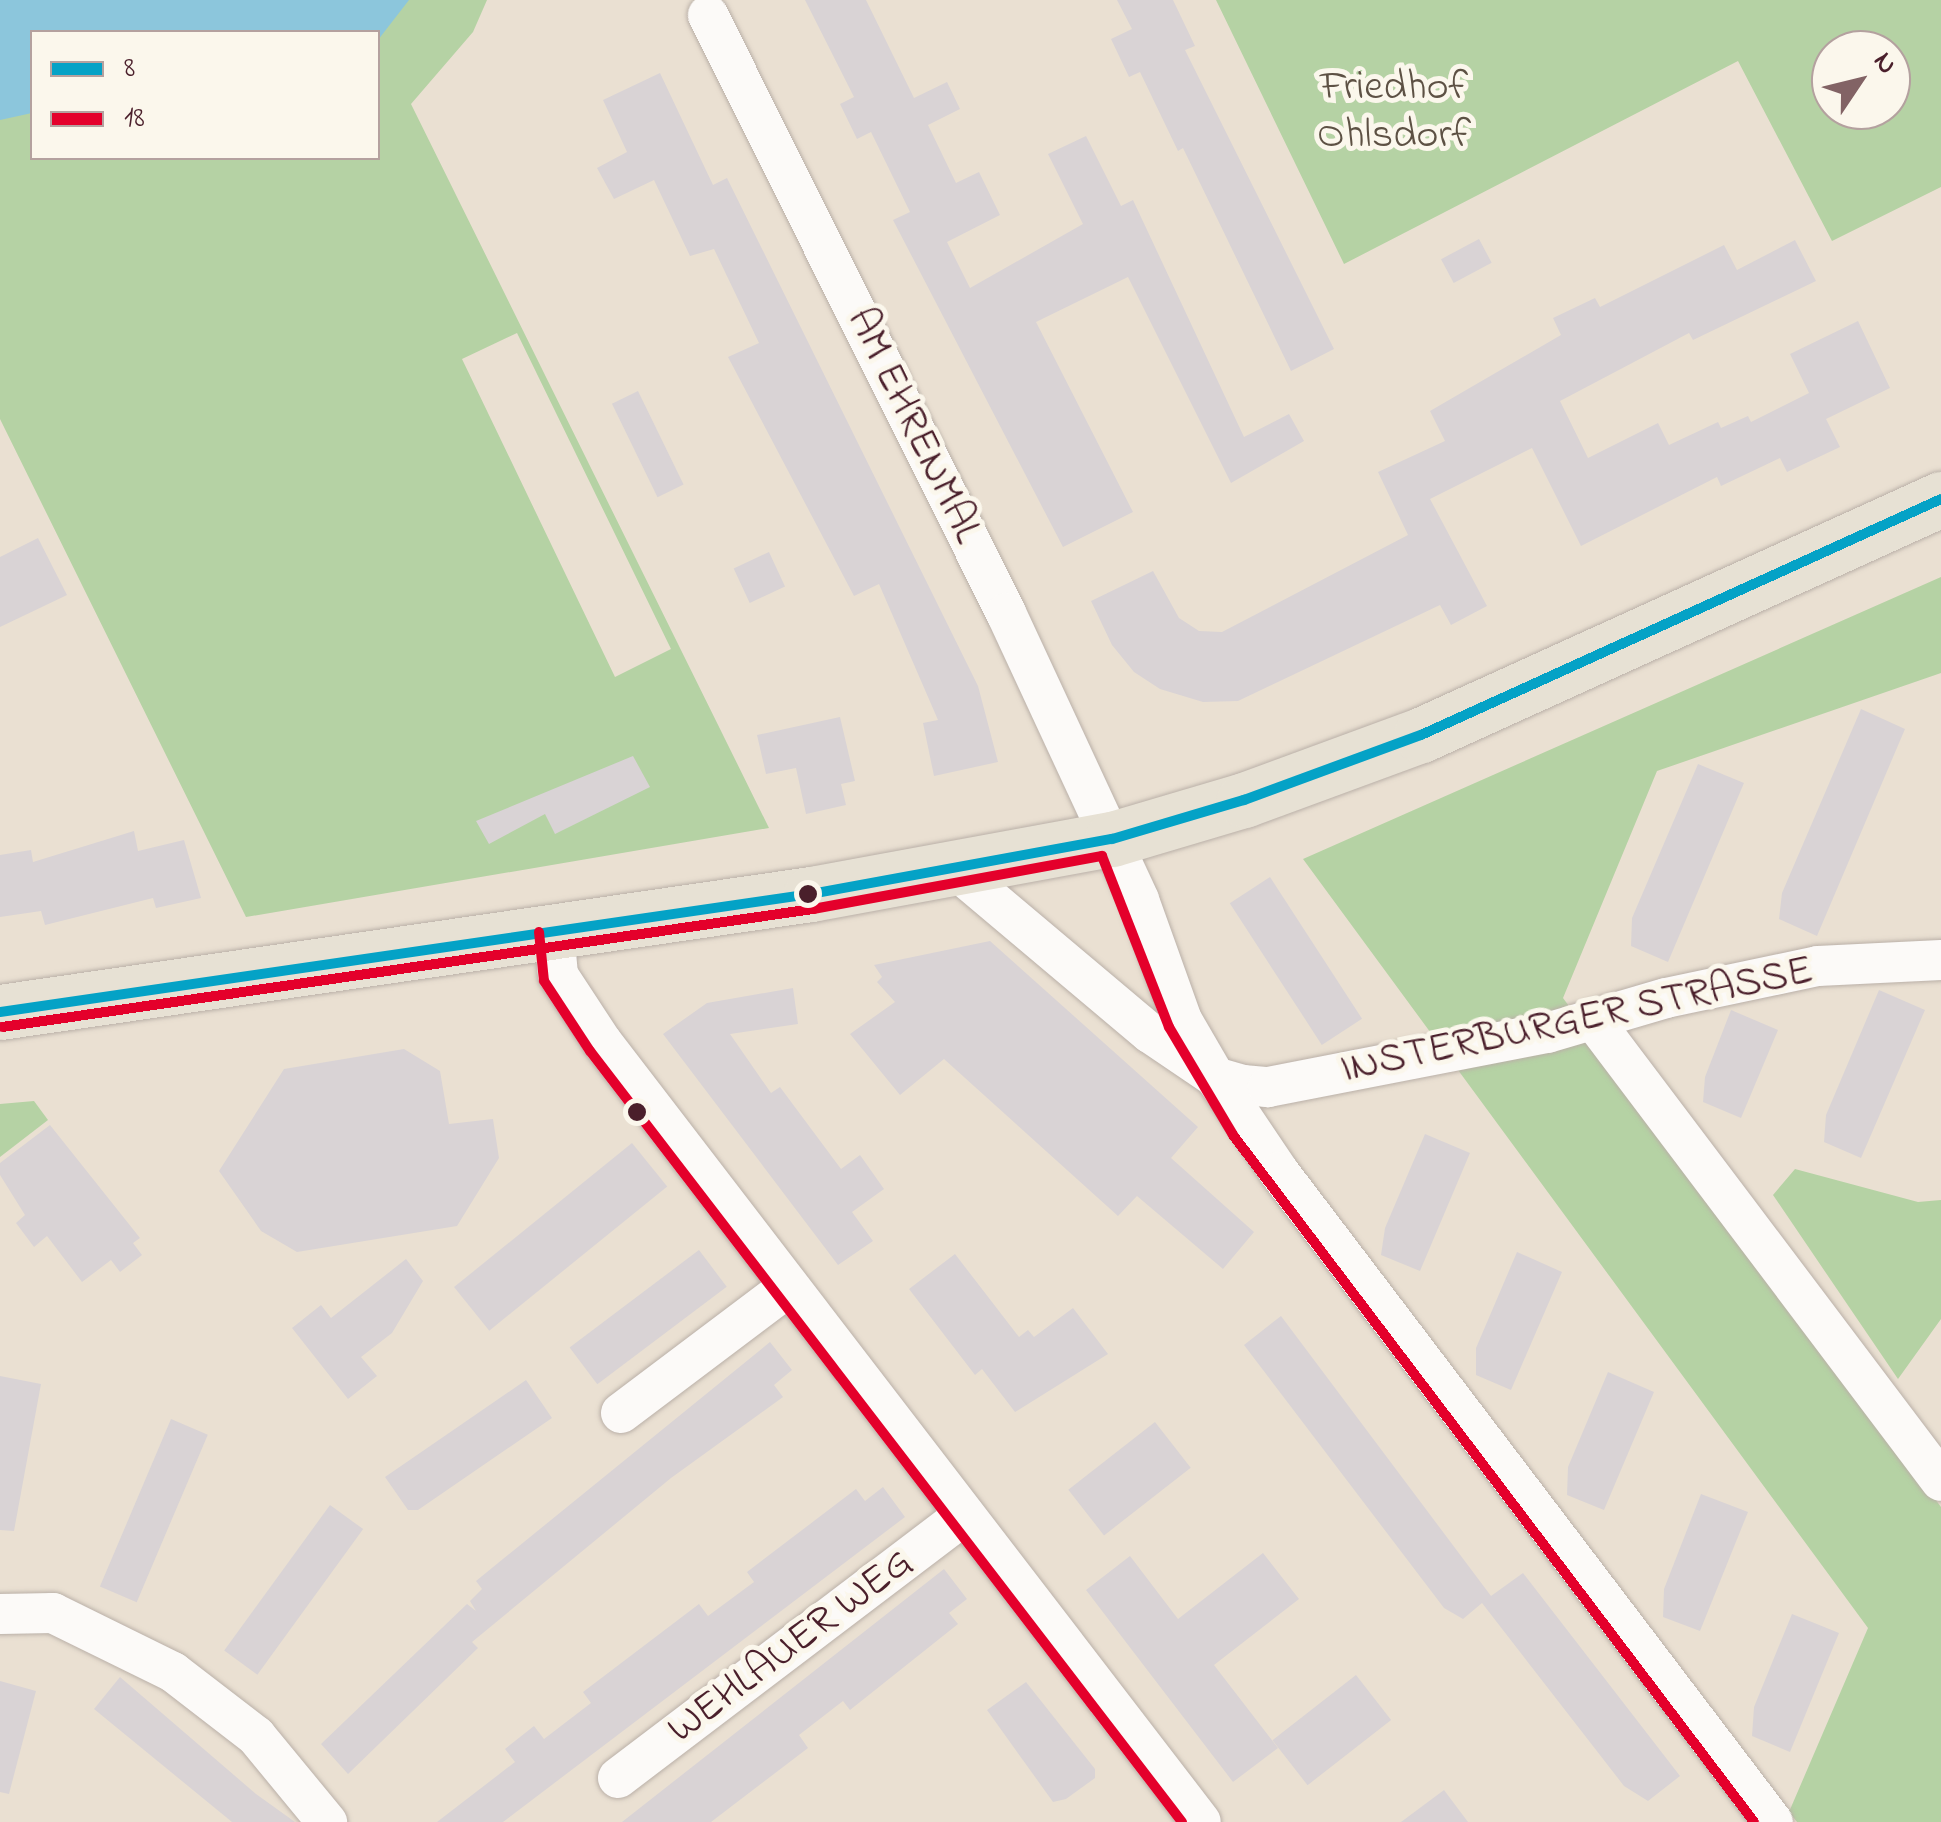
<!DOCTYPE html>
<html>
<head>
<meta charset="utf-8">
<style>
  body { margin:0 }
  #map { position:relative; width:1941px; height:1822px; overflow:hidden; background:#eae0d2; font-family:"Indie Flower",sans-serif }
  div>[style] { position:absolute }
  .green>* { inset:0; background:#b5d2a4 }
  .water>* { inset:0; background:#8cc6dc }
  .building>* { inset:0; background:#d9d3d5; transform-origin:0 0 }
  .roads { filter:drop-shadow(0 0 2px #bab0a8) drop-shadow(0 0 2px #bab0a8) }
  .minor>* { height:40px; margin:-20px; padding:0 20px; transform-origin:20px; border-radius:20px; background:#fcfaf8 }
  .primary>* { height:55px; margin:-27.5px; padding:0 27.5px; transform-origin:27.5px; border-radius:27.5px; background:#e7e1d4 }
  .bus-1>* { height:10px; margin:-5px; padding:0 5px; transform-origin:5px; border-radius:5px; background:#04a2c6 }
  .bus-2>* { height:10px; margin:-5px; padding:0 5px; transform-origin:5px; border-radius:5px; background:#e4002b }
  .dots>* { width:28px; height:28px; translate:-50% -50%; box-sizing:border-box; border:5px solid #fbf7ec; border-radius:50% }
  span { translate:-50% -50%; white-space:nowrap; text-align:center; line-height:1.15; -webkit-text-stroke:10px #fbf7ec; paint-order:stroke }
  .park-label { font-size:42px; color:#5d5144 }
  .street-label { font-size:42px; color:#4a1f2b }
  .legend { position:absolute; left:30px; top:30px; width:350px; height:130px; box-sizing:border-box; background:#fbf7ec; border:2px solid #b4a19f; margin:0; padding:12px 18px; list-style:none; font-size:30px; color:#4a1f2b }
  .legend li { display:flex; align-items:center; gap:20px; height:50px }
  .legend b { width:50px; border:2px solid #b4a19f }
  .north { position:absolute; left:1811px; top:30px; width:100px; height:100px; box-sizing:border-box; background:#fbf7ec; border:2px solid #b4a19f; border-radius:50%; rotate:55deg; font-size:28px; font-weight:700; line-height:40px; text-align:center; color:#4a1f2b }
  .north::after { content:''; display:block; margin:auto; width:35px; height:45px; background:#826365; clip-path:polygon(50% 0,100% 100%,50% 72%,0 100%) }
</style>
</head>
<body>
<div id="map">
  <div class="green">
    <div style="clip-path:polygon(evenodd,0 0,487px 0,473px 32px,411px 104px,769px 828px,246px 917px,0 419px,0 0,32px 32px,378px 32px,378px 158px,32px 158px,32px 32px,0 0,517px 333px,671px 649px,615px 677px,462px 359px,517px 333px)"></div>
    <div style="clip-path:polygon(evenodd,1216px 0,1941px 0,1941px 187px,1832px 241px,1738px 61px,1344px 264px,1216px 0,1831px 50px,1891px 50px,1891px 110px,1831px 110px,1831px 50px)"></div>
    <div style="clip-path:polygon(1941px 577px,1941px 673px,1657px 771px,1563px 998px,1941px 1507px,1941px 1822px,1797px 1822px,1789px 1812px,1868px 1628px,1303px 859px)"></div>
    <div style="clip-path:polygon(34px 1101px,48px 1120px,0 1157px,0 1104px)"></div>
    <div style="clip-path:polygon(1795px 1169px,1918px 1202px,1941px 1200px,1941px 1319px,1898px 1379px,1773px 1195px)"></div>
  </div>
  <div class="water">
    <div style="clip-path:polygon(0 0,409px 0,378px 40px,378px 32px,32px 32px,32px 113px,0 120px)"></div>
  </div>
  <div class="building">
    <div style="clip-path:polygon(805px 0,866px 0,914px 98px,947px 82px,960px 109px,928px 125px,956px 183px,979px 172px,1000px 215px,947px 242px,970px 288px,1083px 224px,1048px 154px,1086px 136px,1121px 206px,1133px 200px,1244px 437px,1289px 414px,1304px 441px,1231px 483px,1128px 277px,1036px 322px,1133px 512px,1063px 547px,893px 220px,910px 212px,871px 132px,857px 139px,840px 104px,854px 97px)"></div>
    <div style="clip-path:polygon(1117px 0,1173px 0,1195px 46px,1185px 50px,1334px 349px,1291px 371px,1183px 148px,1178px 151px,1140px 72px,1129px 77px,1111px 39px,1132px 29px)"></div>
    <div style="clip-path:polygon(660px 73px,713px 185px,727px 178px,978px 686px,998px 762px,934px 776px,923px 723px,938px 720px,879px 584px,854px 596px,728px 357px,759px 343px,714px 249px,690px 256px,654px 180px,614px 199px,597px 168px,627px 152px,603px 100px)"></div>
    <div style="left:1479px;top:239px;width:27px;height:43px;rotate:62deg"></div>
    <div style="clip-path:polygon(1795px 240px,1816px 281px,1693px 340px,1689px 333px,1560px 401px,1588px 458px,1658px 423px,1669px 445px,1718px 422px,1721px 428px,1748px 416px,1751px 422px,1809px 393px,1790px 354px,1858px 321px,1890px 388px,1826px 419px,1840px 447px,1787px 472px,1780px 458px,1721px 486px,1717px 477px,1581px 546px,1532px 448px,1430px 499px,1487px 606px,1451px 625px,1440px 605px,1238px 701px,1203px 702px,1160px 689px,1134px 672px,1112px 645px,1091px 601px,1153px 571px,1179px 618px,1199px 631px,1222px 632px,1408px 535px,1378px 472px,1445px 441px,1430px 411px,1561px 335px,1553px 318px,1595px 298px,1600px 307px,1724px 245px,1737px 270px)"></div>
    <div style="left:638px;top:391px;width:104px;height:29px;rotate:64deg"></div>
    <div style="clip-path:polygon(38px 538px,67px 595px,0 627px,0 557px)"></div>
    <div style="left:769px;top:552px;width:38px;height:39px;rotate:65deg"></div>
    <div style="clip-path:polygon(1861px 709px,1905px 729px,1817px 936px,1779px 919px,1782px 893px)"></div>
    <div style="clip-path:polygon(840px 717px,855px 781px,841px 784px,846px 805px,806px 814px,796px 768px,766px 774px,757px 735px)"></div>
    <div style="clip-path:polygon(633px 756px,650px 787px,555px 834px,545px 814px,489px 844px,476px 821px)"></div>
    <div style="clip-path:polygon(1698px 764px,1744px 783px,1668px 962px,1631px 946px,1632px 918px)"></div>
    <div style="clip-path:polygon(134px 831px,138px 851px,184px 840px,201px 898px,156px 908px,153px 898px,45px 925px,41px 911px,0 917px,0 855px,31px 850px,33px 862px)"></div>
    <div style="left:1270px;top:877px;width:169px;height:48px;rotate:57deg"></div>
    <div style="clip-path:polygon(990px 941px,1198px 1127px,1171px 1158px,1254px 1232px,1223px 1269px,1137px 1196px,1118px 1216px,944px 1059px,900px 1095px,850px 1034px,895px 1002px,877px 982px,882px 977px,874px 965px)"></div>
    <div style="clip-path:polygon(793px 988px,798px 1024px,730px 1034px,771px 1093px,780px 1087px,841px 1169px,860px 1155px,884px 1189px,852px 1212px,873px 1241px,838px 1265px,663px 1034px,707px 1003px)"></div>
    <div style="clip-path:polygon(1879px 990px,1925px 1010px,1861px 1158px,1824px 1142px,1826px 1115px)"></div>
    <div style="clip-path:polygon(1731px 1010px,1778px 1030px,1741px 1118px,1703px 1102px,1705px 1077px)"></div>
    <div style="clip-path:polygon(404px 1049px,440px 1071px,449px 1124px,493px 1119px,499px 1158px,457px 1226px,297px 1252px,261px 1231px,219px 1171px,284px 1069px)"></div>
    <div style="clip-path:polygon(50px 1125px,140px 1238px,133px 1243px,142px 1255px,120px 1272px,111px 1260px,82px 1282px,47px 1236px,34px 1247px,16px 1223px,25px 1215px,0 1175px,0 1163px)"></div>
    <div style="clip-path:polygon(1425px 1134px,1470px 1153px,1420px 1271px,1381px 1255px,1385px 1228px)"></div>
    <div style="left:632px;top:1143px;width:56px;height:229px;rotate:51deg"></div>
    <div style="left:699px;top:1250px;width:46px;height:162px;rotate:53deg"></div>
    <div style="clip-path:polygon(1517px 1252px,1562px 1272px,1511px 1390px,1476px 1375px,1476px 1348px)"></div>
    <div style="clip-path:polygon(955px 1254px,1019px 1337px,1028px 1330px,1034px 1337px,1073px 1308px,1108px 1354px,1015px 1412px,982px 1369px,975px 1375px,909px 1289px)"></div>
    <div style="clip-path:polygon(406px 1259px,423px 1281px,392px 1333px,361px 1357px,377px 1376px,348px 1399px,292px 1328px,321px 1305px,331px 1318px)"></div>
    <div style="clip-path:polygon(1281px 1316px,1491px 1596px,1523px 1573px,1680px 1776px,1648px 1801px,1624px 1786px,1482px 1603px,1463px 1619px,1444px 1608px,1244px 1345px)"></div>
    <div style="clip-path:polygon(770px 1342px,792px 1370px,774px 1385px,783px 1397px,671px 1478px,472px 1642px,478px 1648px,348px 1774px,321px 1744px,467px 1604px,476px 1611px,470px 1601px,482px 1589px,476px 1581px)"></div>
    <div style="clip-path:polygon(1608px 1372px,1654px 1392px,1604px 1510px,1567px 1495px,1568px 1467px)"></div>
    <div style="clip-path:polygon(0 1376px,41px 1384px,14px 1531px,0 1530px)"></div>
    <div style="clip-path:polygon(526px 1380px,552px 1418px,418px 1510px,408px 1510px,385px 1477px)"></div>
    <div style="left:171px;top:1419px;width:40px;height:182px;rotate:23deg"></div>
    <div style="left:1155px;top:1422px;width:58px;height:110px;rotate:52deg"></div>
    <div style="clip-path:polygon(883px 1487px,905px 1517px,503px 1822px,437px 1822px,515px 1762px,505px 1749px,534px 1726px,544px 1739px,591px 1703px,583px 1692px,699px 1604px,708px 1616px,754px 1582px,747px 1572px,856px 1489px,865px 1501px)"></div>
    <div style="clip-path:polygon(1701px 1494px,1748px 1512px,1700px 1631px,1663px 1617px,1664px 1589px)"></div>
    <div style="left:330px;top:1505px;width:41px;height:180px;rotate:36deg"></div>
    <div style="clip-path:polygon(1263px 1553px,1299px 1599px,1214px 1665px,1278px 1748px,1233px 1782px,1086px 1590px,1130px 1556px,1178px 1619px)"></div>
    <div style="clip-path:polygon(944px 1569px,967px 1599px,949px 1613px,958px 1624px,850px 1710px,843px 1701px,799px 1735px,808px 1748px,711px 1822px,622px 1822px)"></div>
    <div style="clip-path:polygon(1792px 1614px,1839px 1633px,1790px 1752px,1752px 1736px,1754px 1707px)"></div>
    <div style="left:1356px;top:1675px;width:57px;height:106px;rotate:52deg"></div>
    <div style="clip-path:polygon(120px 1677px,256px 1794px,295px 1822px,232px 1822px,94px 1709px)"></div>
    <div style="clip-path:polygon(0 1681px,36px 1691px,9px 1794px,0 1792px)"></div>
    <div style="clip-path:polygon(1026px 1682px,1095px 1769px,1095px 1778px,1066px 1799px,1053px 1802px,987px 1710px)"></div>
    <div style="clip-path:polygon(1444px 1790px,1468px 1822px,1401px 1822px)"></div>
  </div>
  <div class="roads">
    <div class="minor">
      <div style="left:708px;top:15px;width:668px;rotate:63.51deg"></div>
      <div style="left:1006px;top:613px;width:316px;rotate:65.1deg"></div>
      <div style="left:1139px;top:900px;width:127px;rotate:70.3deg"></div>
      <div style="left:1182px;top:1020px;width:66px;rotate:59.9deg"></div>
      <div style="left:1215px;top:1077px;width:115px;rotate:56deg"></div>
      <div style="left:1279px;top:1172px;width:816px;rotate:52.77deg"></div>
      <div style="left:955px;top:869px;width:255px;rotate:40.1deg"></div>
      <div style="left:1150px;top:1033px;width:78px;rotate:34.1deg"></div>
      <div style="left:1215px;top:1077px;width:29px;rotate:16deg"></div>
      <div style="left:1243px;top:1085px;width:25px;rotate:5deg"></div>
      <div style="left:1268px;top:1087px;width:284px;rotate:-11deg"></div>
      <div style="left:1547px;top:1033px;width:124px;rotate:-16.4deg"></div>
      <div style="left:1666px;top:998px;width:155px;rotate:-11.9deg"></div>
      <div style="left:1818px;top:966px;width:123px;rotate:-2.8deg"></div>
      <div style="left:554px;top:931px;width:44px;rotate:84.8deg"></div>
      <div style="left:558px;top:975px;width:80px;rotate:56.7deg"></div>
      <div style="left:602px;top:1042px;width:983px;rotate:52.48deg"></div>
      <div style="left:1594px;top:1021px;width:576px;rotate:52.97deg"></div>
      <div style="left:621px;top:1413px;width:209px;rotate:-37deg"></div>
      <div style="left:0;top:1614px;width:53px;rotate:-1.1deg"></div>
      <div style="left:53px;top:1613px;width:134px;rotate:26.2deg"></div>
      <div style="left:173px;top:1672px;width:105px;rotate:37.6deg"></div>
      <div style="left:256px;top:1736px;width:112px;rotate:50.5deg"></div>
      <div style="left:618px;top:1778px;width:435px;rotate:-37.2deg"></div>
    </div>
    <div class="primary">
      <div style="left:0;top:1012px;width:820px;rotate:-8.28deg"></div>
      <div style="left:811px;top:894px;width:306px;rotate:-10.4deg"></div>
      <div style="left:1112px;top:839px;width:138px;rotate:-16.5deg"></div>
      <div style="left:1244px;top:800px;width:189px;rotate:-20.2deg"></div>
      <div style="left:1421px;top:735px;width:571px;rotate:-24.41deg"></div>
    </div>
  </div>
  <div class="bus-1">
    <div style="left:0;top:1012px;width:820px;rotate:-8.28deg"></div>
    <div style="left:811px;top:894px;width:306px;rotate:-10.4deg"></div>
    <div style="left:1112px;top:839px;width:138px;rotate:-16.5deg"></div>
    <div style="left:1244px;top:800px;width:189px;rotate:-20.2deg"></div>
    <div style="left:1421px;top:735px;width:571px;rotate:-24.41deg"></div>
  </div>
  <div class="bus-2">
    <div style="left:539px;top:932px;width:49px;rotate:84.2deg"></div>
    <div style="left:544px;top:981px;width:84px;rotate:56.7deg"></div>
    <div style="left:590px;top:1051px;width:972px;rotate:52.48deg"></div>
    <div style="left:2px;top:1027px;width:820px;rotate:-8.28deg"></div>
    <div style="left:813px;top:909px;width:294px;rotate:-10.4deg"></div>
    <div style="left:1102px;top:856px;width:184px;rotate:68.6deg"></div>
    <div style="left:1169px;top:1027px;width:126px;rotate:59.3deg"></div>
    <div style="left:1233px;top:1135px;width:862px;rotate:52.82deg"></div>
  </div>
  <div class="dots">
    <div style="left:808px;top:894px;background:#4a1f2b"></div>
    <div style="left:637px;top:1112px;background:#4a1f2b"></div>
  </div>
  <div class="park-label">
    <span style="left:1394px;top:112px">Friedhof<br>Ohlsdorf</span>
  </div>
  <div class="street-label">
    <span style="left:913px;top:426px;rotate:64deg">AM EHRENMAL</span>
    <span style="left:1577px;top:1021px;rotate:-12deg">INSTERBURGER STRASSE</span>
    <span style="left:791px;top:1647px;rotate:-37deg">WEHLAUER WEG</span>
  </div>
  <ul class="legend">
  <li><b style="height:12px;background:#04a2c6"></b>8</li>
  <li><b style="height:12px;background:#e4002b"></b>18</li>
  </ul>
  <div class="north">N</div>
</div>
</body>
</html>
